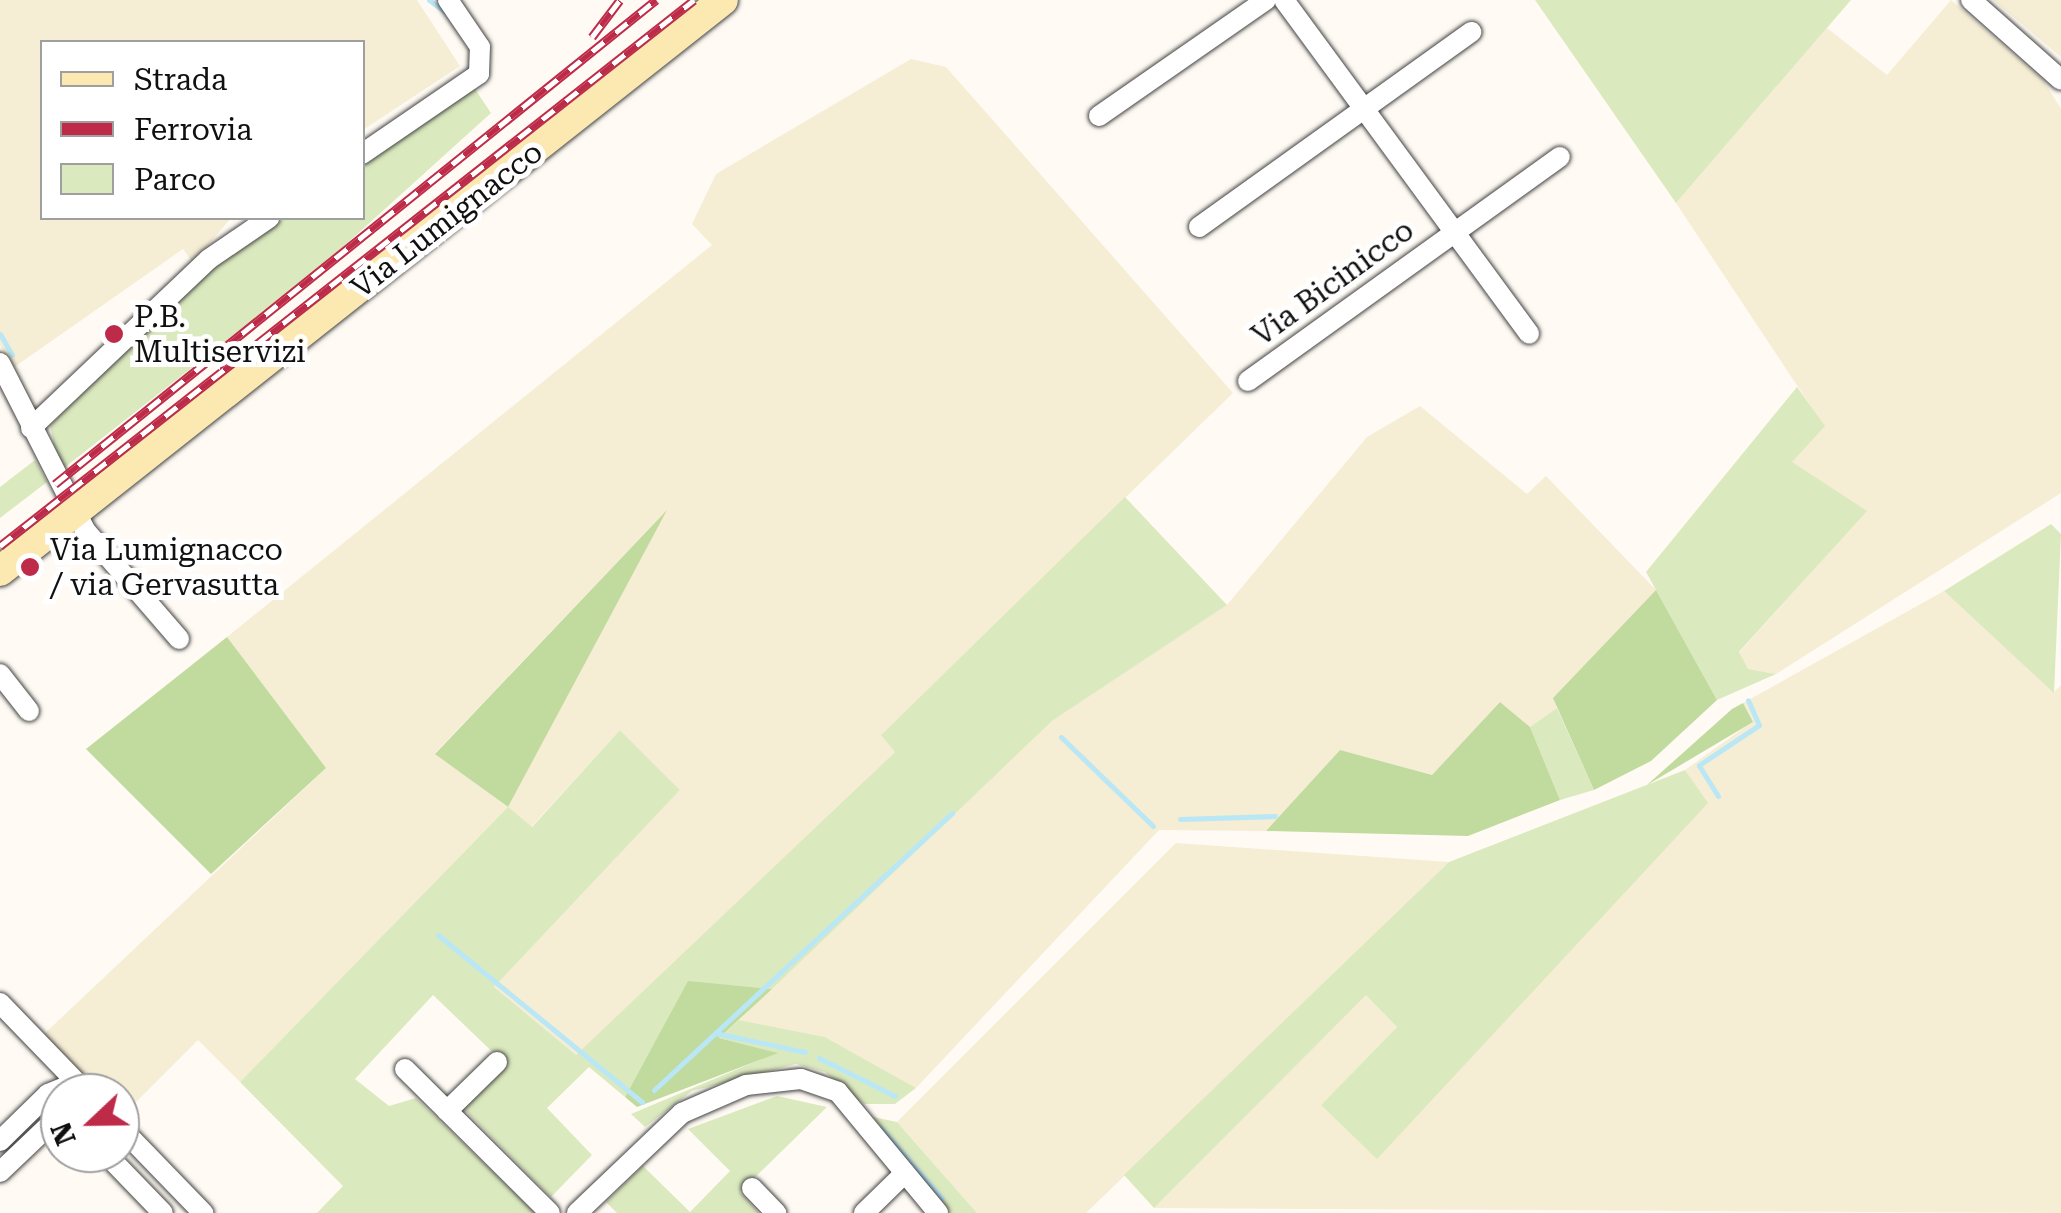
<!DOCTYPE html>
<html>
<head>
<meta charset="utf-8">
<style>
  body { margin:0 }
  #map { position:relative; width:2061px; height:1213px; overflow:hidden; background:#fffbf4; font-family:"Roboto Serif",serif }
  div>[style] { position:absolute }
  .farmland>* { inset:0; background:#f5edd4 }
  .green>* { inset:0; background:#dbe9be }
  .forest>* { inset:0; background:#c1da9d }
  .stream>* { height:5px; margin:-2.5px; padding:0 2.5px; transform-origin:2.5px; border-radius:2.5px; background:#bae7f5 }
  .roads { filter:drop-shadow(0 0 2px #434343) drop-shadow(0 0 2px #434343) }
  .minor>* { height:20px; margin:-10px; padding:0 10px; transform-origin:10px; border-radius:10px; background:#fff }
  .secondary>* { height:30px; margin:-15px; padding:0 15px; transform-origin:15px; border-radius:15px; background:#fce9b1 }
  .rail>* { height:9px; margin-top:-4.5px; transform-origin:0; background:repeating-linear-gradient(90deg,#fff 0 15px,#be2b48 0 30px); box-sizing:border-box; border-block:2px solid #be2b48 }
  .dots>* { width:28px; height:28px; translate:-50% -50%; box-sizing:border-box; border:5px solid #fff; border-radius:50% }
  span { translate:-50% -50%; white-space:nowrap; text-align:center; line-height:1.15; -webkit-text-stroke:10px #fff; paint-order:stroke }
  .street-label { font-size:30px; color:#101010 }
  .poi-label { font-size:30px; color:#101010 }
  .left { translate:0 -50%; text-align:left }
  .legend { position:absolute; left:40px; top:40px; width:325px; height:180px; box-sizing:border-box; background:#fff; border:2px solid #9f9f9f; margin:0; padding:12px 18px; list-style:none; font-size:30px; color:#101010 }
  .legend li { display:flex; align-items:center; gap:20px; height:50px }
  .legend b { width:50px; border:2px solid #9f9f9f }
  .north { position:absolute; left:40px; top:1073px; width:100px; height:100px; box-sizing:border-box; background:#fff; border:2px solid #9f9f9f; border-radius:50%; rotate:248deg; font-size:28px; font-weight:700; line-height:40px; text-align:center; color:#101010 }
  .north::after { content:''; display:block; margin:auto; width:35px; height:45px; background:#be2b48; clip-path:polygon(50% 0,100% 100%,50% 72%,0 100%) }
</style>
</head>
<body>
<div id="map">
  <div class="farmland">
    <div style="clip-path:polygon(0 0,417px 0,460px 66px,363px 130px,362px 42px,42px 42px,42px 218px,231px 218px,193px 263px,183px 249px,13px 368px,0 345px)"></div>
    <div style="clip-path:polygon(1951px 0,2043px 80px,2061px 109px,2061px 493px,1776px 674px,1748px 669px,1739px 653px,1866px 511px,1791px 462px,1824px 426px,1676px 203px,1827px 28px,1887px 75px)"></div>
    <div style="clip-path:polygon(1993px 0,2061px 0,2061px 57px)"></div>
    <div style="clip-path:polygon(evenodd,911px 59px,946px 67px,1233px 393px,882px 734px,896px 751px,577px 1056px,494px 987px,680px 790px,620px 730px,531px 827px,507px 808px,240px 1082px,198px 1040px,121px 1117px,120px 1093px,98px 1093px,43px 1035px,326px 768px,227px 637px,712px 245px,692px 224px,716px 174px,911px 59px,664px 513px,508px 807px,507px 807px,435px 753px,664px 513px)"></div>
    <div style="clip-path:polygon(1420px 406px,1527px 494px,1546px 476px,1656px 590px,1554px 697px,1557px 708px,1530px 727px,1500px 702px,1432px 775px,1340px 750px,1266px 831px,1159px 830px,916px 1088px,825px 1037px,739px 1020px,1052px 721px,1227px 605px,1367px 437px)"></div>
    <div style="clip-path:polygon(1944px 591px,2054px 692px,2061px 685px,2061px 1213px,1154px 1208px,1366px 994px,1397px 1027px,1321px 1105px,1377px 1158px,1707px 803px,1685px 770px,1752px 722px,1743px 703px)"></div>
    <div style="clip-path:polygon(1176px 843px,1449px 862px,1086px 1213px,977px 1213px,897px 1122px)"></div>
  </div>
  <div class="green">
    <div style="clip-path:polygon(1535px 0,1851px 0,1676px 203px)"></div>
    <div style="clip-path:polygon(473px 86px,491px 113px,323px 265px,60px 471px,50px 425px,202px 276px,285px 218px,362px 218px,363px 164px)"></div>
    <div style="clip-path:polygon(1797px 387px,1825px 426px,1792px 462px,1867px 511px,1739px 652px,1748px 669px,1776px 674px,1717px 700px,1646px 572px)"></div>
    <div style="clip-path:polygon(35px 460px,47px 482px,0 518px,0 487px)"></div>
    <div style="clip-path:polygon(1125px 497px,1227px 605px,1052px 721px,772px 989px,688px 982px,625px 1097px,589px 1067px,547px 1108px,592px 1155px,551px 1197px,462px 1107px,505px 1064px,433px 995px,355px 1079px,389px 1106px,416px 1098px,535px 1213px,317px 1213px,343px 1186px,240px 1082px,508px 807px,532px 827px,620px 730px,680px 790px,494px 987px,576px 1055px,895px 752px,881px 735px)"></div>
    <div style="clip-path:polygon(2051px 524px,2061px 534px,2054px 693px,1944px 591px)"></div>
    <div style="clip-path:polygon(1557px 708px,1594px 790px,1560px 800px,1530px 727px)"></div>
    <div style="clip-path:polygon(1685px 770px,1708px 803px,1377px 1159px,1321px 1105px,1397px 1027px,1366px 995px,1154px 1208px,1124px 1175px,1449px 862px)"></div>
    <div style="clip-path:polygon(739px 1020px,825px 1037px,916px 1088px,895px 1104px,864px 1104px,825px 1072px,796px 1064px,692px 1091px,645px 1127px,631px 1114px,776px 1053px,719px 1038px)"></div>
    <div style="clip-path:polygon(777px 1096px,827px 1107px,740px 1192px,759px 1213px,617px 1213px,606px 1202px,643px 1166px,690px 1212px,730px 1171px,688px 1129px)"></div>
    <div style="clip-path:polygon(873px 1117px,897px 1122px,977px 1213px,951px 1213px)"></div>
  </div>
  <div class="forest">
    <div style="clip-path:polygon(667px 510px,508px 807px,435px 754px)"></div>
    <div style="clip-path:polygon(1656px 590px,1717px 700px,1651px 761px,1594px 790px,1553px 698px)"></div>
    <div style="clip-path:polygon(227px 637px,326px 768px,211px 874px,86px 749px)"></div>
    <div style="clip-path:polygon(1500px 702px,1530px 727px,1560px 800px,1468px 836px,1266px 831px,1340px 750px,1432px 775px)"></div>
    <div style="clip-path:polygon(1743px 703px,1753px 722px,1647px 785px,1732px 709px)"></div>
    <div style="clip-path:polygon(688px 981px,772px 989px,719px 1038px,778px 1053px,637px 1107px,625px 1097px)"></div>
  </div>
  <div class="stream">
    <div style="left:429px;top:0;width:22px;rotate:36deg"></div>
    <div style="left:0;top:334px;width:24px;rotate:60deg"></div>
    <div style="left:1061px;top:737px;width:128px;rotate:44.1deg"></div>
    <div style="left:1718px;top:796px;width:36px;rotate:-122deg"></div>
    <div style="left:1699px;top:765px;width:72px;rotate:-33.7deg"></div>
    <div style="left:1759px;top:725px;width:27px;rotate:-114deg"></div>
    <div style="left:1180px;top:819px;width:95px;rotate:-1.8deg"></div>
    <div style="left:438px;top:935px;width:264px;rotate:39.3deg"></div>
    <div style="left:715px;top:1033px;width:92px;rotate:11.9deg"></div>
    <div style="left:819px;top:1058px;width:85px;rotate:26.6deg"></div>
    <div style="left:654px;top:1090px;width:407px;rotate:-42.9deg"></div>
    <div style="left:881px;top:1128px;width:93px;rotate:48.9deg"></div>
  </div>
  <div class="roads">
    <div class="minor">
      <div style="left:1284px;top:0;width:414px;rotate:53.7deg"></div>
      <div style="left:1971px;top:0;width:120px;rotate:41.6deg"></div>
      <div style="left:1099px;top:116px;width:203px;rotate:-34.8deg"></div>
      <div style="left:362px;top:154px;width:142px;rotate:-34.4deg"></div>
      <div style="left:479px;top:74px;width:27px;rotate:-88deg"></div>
      <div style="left:480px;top:47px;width:57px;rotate:-124.2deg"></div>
      <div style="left:1199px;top:227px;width:335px;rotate:-35.6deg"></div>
      <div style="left:0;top:363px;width:187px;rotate:63deg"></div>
      <div style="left:85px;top:530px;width:144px;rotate:49.2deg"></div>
      <div style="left:1248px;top:381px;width:384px;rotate:-35.7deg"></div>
      <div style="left:31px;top:428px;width:245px;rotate:-43.5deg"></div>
      <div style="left:209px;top:259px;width:73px;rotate:-34.3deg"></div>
      <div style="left:0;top:674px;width:47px;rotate:51.9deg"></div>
      <div style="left:0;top:1003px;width:125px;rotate:46deg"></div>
      <div style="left:405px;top:1069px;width:204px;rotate:44.8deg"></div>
      <div style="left:447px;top:1111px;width:70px;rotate:-44.4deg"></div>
      <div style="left:120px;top:1127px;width:120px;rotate:46deg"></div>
      <div style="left:0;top:1141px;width:67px;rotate:-44.4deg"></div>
      <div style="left:48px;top:1094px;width:31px;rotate:-22deg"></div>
      <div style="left:105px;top:1153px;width:83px;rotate:46deg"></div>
      <div style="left:0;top:1172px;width:83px;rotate:-43.5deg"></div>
      <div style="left:752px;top:1188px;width:35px;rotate:46deg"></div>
      <div style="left:577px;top:1213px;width:145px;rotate:-43.6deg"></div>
      <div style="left:682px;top:1113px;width:70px;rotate:-23.6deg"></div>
      <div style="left:746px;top:1085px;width:55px;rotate:-6.2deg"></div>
      <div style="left:801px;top:1079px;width:39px;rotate:19deg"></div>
      <div style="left:838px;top:1092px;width:157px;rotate:50.4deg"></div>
      <div style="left:864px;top:1213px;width:57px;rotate:-44.3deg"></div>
    </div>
    <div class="secondary">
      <div style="left:0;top:571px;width:921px;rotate:-38.3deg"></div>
    </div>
  </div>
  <div class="rail">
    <div style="left:592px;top:37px;width:46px;rotate:-52.9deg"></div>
    <div style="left:55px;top:484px;width:772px;rotate:-38.85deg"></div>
    <div style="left:0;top:546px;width:883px;rotate:-38.19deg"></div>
  </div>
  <div class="dots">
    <div style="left:114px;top:334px;background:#be2b48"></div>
    <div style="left:30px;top:567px;background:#be2b48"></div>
  </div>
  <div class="street-label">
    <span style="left:447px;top:220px;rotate:-38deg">Via Lumignacco</span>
    <span style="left:1333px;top:283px;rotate:-36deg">Via Bicinicco</span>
  </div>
  <div class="poi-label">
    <span class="left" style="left:134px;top:334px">P.B.<br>Multiservizi</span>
    <span class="left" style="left:50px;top:567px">Via Lumignacco<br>/ via Gervasutta</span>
  </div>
  <ul class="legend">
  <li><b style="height:12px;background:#fce9b1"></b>Strada</li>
  <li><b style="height:12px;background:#be2b48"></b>Ferrovia</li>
  <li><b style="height:28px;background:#dbe9be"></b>Parco</li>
  </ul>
  <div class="north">N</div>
</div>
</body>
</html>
